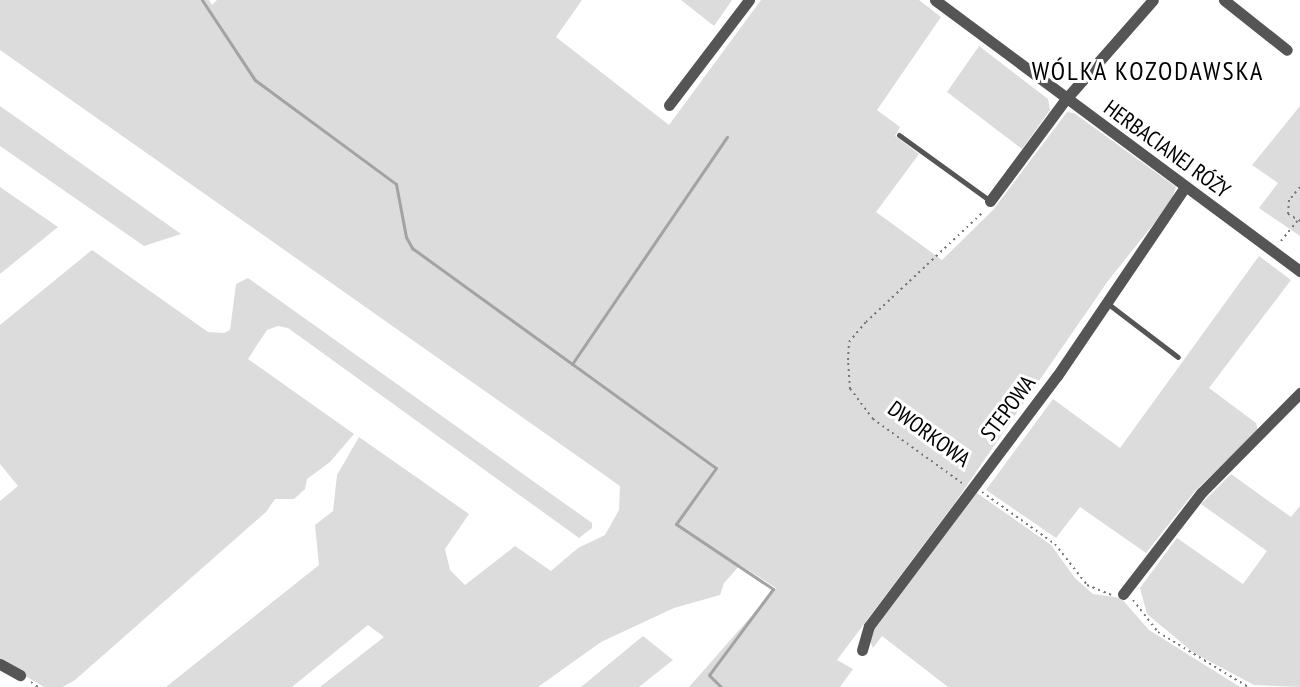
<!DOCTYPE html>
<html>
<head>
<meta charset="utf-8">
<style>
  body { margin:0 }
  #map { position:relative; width:1300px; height:687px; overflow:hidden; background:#fff; font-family:"PT Sans Narrow",sans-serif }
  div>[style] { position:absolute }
  .green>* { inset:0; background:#dcdcdc }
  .stream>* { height:3px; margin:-1.5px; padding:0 1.5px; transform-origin:1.5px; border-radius:1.5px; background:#a3a3a3 }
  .path>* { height:2px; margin-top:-1px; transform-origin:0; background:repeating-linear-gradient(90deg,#777 0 2px,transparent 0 6px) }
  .service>* { height:5px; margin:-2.5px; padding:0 2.5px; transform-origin:2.5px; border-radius:2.5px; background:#555 }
  .minor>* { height:11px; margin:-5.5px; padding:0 5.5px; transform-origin:5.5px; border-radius:5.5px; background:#555 }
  span { translate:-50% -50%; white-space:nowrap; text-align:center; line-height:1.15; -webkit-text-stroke:6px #fff; paint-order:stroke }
  .street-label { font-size:22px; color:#000 }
  .quarter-label { font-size:26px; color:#000; letter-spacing:2px }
</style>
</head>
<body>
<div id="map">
  <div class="green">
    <div style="clip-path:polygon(0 0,209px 0,212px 5px,217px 0,582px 0,556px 37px,669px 125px,761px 0,919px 0,941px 17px,877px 110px,900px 127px,895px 136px,919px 154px,876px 212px,942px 260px,993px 210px,1067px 112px,1074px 113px,1176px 187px,1171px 202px,1108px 281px,954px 504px,837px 660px,853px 669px,840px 687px,689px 687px,776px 588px,740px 565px,724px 583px,720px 595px,674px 608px,601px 642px,538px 687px,320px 687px,384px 637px,368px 625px,292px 687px,166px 687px,319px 565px,315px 525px,333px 511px,337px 475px,359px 437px,469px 514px,445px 549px,450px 570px,465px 585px,515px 546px,551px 571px,578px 548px,605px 535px,619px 510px,620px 486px,0 50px)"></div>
    <div style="clip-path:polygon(681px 0,732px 0,714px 26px)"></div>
    <div style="clip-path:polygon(979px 46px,1048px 99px,1050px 110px,1022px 149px,947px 92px)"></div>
    <div style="clip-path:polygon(0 106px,181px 234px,144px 246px,0 146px)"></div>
    <div style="clip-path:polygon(1300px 106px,1300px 236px,1259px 208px,1278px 183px,1252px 165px)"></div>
    <div style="clip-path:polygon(0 187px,58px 227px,0 274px)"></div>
    <div style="clip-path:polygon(92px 250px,208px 332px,224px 333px,230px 330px,236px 284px,248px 278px,592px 523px,592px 528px,579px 538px,288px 328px,278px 326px,267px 330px,248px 359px,354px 434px,330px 462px,307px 479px,305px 489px,294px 499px,275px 499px,266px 512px,75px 680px,63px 687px,44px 687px,0 661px,0 501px,18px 486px,0 464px,0 325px)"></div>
    <div style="clip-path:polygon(1259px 256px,1291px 280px,1209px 388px,1256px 423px,1258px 430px,1195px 491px,1146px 553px,1080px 507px,1056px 538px,986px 490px,1053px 399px,1120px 448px)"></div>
    <div style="clip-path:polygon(1231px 474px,1291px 517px,1300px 506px,1300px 687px,1254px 685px,1194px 653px,1147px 614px,1140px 588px,1177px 538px,1243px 584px,1267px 551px,1201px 504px)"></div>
    <div style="clip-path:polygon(977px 493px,1051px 545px,1075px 578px,1093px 594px,1121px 598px,1149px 630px,1240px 687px,948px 687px,882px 636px,873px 648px,870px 641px,873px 625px,970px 494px)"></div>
    <div style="clip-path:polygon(643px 636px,673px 660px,639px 687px,581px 687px)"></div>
  </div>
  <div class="stream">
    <div style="left:202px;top:0;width:96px;rotate:56.5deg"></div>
    <div style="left:255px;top:80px;width:175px;rotate:36.4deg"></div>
    <div style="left:396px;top:184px;width:54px;rotate:79.3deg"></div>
    <div style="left:406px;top:237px;width:13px;rotate:61deg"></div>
    <div style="left:412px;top:248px;width:375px;rotate:35.9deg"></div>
    <div style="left:716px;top:468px;width:69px;rotate:125.5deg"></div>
    <div style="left:676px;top:524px;width:117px;rotate:33.8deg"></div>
    <div style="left:773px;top:589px;width:107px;rotate:126.7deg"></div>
    <div style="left:709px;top:675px;width:17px;rotate:45deg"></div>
    <div style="left:572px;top:364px;width:275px;rotate:-55.7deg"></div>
  </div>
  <div class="path">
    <div style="left:1300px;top:187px;width:17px;rotate:130deg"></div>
    <div style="left:1289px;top:200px;width:14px;rotate:94deg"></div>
    <div style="left:1288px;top:214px;width:14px;rotate:30deg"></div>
    <div style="left:1281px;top:241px;width:26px;rotate:-51deg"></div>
    <div style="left:962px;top:483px;width:110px;rotate:-144.3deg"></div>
    <div style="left:873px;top:419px;width:38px;rotate:-127deg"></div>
    <div style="left:850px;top:389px;width:29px;rotate:-94deg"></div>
    <div style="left:848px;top:360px;width:18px;rotate:-87deg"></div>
    <div style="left:849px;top:342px;width:26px;rotate:-50deg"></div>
    <div style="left:866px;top:322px;width:161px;rotate:-43.2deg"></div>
    <div style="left:982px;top:492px;width:90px;rotate:35.5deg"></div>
    <div style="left:1055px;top:544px;width:52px;rotate:52deg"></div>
    <div style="left:1087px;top:585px;width:27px;rotate:22deg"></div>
    <div style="left:1133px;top:600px;width:41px;rotate:52deg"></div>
    <div style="left:1158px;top:632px;width:105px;rotate:31.4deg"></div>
    <div style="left:31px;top:682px;width:9px;rotate:36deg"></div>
  </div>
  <div class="service">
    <div style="left:899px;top:135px;width:111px;rotate:35.8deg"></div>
    <div style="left:1107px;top:303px;width:89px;rotate:37.3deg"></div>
  </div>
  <div class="minor">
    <div style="left:935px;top:0;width:455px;rotate:36.6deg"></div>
    <div style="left:1224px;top:0;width:80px;rotate:38.4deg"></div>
    <div style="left:669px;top:105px;width:132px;rotate:-52.7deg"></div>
    <div style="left:990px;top:201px;width:126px;rotate:-53.4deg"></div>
    <div style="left:1065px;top:100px;width:133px;rotate:-48.7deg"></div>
    <div style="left:1123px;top:594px;width:128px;rotate:-52.3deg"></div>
    <div style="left:1201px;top:493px;width:141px;rotate:-45.3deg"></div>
    <div style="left:862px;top:650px;width:25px;rotate:-74deg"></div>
    <div style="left:869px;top:626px;width:313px;rotate:-53.1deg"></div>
    <div style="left:1057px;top:376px;width:228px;rotate:-55.9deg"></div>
    <div style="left:0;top:664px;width:23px;rotate:29deg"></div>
  </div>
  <div class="street-label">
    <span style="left:1167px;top:149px;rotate:36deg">HERBACIANEJ RÓŻY</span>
    <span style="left:1008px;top:408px;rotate:-53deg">STEPOWA</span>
    <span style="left:929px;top:434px;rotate:36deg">DWORKOWA</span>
  </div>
  <div class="quarter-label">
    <span style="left:1148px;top:71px">WÓLKA KOZODAWSKA</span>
  </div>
</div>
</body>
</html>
